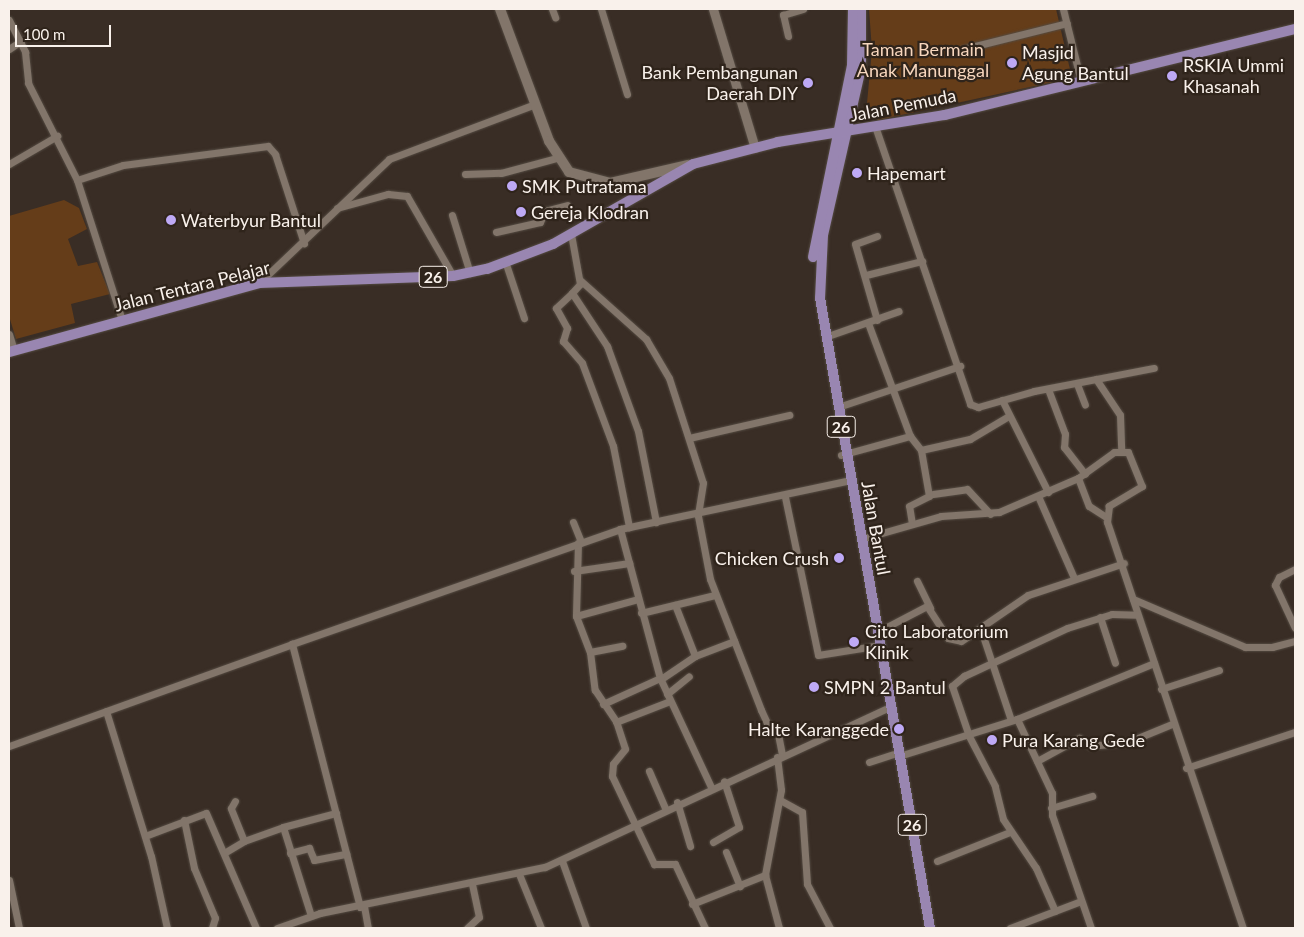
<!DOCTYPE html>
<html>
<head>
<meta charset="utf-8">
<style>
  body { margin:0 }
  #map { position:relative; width:1304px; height:937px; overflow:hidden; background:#392d25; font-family:Lato,sans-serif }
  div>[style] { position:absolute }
  .green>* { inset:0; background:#653d19 }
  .roads { filter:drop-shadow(0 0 1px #544b42) drop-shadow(0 0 1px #544b42) }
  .minor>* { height:7px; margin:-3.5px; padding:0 3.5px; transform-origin:3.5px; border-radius:3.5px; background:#82756a }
  .tertiary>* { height:9px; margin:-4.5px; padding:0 4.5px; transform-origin:4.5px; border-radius:4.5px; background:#82756a }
  .secondary>* { height:10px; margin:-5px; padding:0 5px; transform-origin:5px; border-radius:5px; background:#82756a }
  .primary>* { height:10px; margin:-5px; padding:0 5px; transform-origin:5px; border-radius:5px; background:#9986b1 }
  .dots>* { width:14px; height:14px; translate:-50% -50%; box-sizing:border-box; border:2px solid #2f241b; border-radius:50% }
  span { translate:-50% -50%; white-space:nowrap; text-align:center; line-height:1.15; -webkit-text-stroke:4.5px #2f241b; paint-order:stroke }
  .shield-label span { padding:1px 4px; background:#2f241b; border:1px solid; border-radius:4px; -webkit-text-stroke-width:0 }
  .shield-label { font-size:16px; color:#f9f1eb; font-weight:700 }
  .park-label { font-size:18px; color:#f7d6bd }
  .poi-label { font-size:18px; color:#f9f1eb }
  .left { translate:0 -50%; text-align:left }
  .right { translate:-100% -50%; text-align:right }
  .street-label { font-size:18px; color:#f9f1eb }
  .frame { position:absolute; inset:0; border:10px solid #f9f1eb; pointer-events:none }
  .scale { position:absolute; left:15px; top:25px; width:96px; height:22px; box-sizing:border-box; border:2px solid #f9f1eb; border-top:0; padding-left:6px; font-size:15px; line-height:18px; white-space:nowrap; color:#f9f1eb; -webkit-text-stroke:4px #2f241b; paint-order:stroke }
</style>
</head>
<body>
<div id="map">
  <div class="green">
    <div style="clip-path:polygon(869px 9px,1056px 9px,1072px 78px,878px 120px,867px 103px,872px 50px)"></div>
    <div style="clip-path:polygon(64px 200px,79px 208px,87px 229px,68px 239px,78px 266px,97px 262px,110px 294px,71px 304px,75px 323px,16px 339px,9px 316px,9px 216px)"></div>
  </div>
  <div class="roads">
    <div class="minor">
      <div style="left:552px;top:9px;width:9px;rotate:69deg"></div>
      <div style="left:601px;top:9px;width:89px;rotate:73deg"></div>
      <div style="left:1063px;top:9px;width:75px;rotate:76.1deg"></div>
      <div style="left:9px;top:20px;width:36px;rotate:63deg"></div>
      <div style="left:25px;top:52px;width:31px;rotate:84deg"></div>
      <div style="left:28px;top:83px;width:109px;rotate:63.2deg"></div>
      <div style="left:77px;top:180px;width:147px;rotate:72.2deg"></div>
      <div style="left:788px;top:36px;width:22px;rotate:-103deg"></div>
      <div style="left:783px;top:15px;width:21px;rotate:-17deg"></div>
      <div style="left:9px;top:49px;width:14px;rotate:-34deg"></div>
      <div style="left:963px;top:49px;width:107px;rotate:-14deg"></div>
      <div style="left:876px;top:129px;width:291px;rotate:71.1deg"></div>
      <div style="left:970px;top:404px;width:9px;rotate:21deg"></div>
      <div style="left:978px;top:407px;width:58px;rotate:-15.9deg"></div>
      <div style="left:1034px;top:391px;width:122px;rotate:-10.9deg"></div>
      <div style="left:9px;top:164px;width:56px;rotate:-30.3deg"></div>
      <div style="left:465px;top:174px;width:36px;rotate:-2deg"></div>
      <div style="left:501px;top:173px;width:58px;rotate:-15deg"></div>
      <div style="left:77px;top:180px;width:48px;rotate:-18.1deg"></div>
      <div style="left:123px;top:165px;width:146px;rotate:-7.5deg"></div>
      <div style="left:268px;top:146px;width:11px;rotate:49deg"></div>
      <div style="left:275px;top:154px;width:94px;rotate:72deg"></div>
      <div style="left:337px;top:208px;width:53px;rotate:-15.4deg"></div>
      <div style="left:388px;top:194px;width:19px;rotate:6deg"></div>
      <div style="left:407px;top:196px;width:92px;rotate:60.1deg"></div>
      <div style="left:452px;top:215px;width:61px;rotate:72.8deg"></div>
      <div style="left:496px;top:232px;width:45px;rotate:-12.8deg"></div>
      <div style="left:540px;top:222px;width:12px;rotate:-66deg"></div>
      <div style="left:545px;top:211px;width:23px;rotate:-15deg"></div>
      <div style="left:571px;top:234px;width:51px;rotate:79.8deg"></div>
      <div style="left:580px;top:284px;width:12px;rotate:132deg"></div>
      <div style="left:572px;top:293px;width:64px;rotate:56.6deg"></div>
      <div style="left:607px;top:346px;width:90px;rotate:70deg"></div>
      <div style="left:638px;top:431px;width:93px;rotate:78.8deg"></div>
      <div style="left:877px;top:236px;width:23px;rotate:160deg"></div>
      <div style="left:855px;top:244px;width:79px;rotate:73.9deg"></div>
      <div style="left:506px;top:264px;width:57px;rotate:71.6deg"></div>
      <div style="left:866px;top:275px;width:58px;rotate:-14deg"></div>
      <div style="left:580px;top:280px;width:89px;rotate:41.8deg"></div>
      <div style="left:646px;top:339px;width:45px;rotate:59.5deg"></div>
      <div style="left:669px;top:378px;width:110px;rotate:72.1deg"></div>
      <div style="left:703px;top:483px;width:33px;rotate:99deg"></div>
      <div style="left:698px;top:516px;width:64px;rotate:79.2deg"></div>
      <div style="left:710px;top:579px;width:141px;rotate:68.7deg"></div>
      <div style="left:761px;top:710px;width:14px;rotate:65deg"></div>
      <div style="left:767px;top:723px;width:12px;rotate:31deg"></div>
      <div style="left:777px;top:729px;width:25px;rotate:79deg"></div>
      <div style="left:259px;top:283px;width:180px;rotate:-43.6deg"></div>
      <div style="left:389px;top:159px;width:156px;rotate:-20.6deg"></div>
      <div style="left:572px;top:293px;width:22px;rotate:137deg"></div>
      <div style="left:556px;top:308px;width:23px;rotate:61deg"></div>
      <div style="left:567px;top:328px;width:14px;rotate:107deg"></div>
      <div style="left:563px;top:341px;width:29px;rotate:49deg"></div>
      <div style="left:582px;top:363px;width:89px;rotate:69.5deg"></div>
      <div style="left:613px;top:446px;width:83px;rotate:78.8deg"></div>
      <div style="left:868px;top:323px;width:121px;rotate:69.6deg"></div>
      <div style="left:910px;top:436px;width:18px;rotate:52deg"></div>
      <div style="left:921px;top:450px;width:50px;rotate:-12.7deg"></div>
      <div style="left:970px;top:439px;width:43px;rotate:-30.7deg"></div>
      <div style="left:9px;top:334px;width:17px;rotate:73deg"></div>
      <div style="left:825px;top:337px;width:78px;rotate:-19.4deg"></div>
      <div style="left:1096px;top:379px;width:43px;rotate:56.3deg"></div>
      <div style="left:1120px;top:415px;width:35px;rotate:88deg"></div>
      <div style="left:1077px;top:384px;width:22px;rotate:69deg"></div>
      <div style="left:1048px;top:389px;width:48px;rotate:69.3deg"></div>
      <div style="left:1065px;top:434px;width:13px;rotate:94deg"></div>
      <div style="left:1064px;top:447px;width:34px;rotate:52deg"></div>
      <div style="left:1002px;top:400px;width:103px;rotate:63.4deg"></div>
      <div style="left:838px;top:407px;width:129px;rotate:-18.6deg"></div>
      <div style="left:689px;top:438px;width:103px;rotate:-13deg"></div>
      <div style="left:841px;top:455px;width:72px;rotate:-15.4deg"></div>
      <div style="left:1078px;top:478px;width:30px;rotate:69deg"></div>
      <div style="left:1089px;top:506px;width:20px;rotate:33deg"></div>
      <div style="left:933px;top:494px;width:34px;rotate:-8deg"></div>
      <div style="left:967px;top:489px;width:34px;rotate:47deg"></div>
      <div style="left:1038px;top:496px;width:90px;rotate:66.3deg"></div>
      <div style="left:785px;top:497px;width:161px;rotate:78.2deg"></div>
      <div style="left:818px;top:655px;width:57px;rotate:-9.1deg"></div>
      <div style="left:573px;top:522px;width:22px;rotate:68deg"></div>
      <div style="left:912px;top:524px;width:18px;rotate:-99deg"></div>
      <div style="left:909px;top:506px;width:22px;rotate:-27deg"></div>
      <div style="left:929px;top:496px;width:47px;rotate:-99.9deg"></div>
      <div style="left:620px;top:529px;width:154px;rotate:75deg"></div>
      <div style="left:660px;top:678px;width:120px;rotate:64.9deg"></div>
      <div style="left:861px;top:539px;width:83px;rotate:-16deg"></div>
      <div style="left:941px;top:516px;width:58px;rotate:-3.9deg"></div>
      <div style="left:999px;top:512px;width:86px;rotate:-23.3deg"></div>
      <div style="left:1078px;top:478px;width:44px;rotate:-35.8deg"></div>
      <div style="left:1114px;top:452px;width:14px"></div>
      <div style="left:1128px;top:452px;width:37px;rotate:68deg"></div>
      <div style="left:1142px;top:486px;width:39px;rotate:149deg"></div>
      <div style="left:1109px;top:506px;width:16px;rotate:97deg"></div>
      <div style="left:1107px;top:522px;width:428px;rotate:71.5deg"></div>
      <div style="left:578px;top:543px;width:73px;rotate:91.6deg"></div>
      <div style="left:576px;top:616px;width:39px;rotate:69deg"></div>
      <div style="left:590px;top:652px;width:38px;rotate:83deg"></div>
      <div style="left:595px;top:690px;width:37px;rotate:56deg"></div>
      <div style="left:616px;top:721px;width:29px;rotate:72deg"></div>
      <div style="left:625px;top:749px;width:19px;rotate:129deg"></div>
      <div style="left:613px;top:764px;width:12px;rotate:95deg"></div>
      <div style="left:612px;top:776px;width:98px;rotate:64.5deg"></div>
      <div style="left:654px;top:864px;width:21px"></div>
      <div style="left:675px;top:864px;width:71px;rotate:64.9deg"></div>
      <div style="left:1295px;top:569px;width:18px;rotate:153deg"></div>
      <div style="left:1279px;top:577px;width:9px;rotate:117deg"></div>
      <div style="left:1275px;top:585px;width:47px;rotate:65.1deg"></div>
      <div style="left:574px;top:571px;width:56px;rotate:-8.3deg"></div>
      <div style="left:917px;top:581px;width:30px;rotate:64deg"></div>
      <div style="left:1133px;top:599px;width:122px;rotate:23.2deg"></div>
      <div style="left:1245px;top:647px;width:27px"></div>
      <div style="left:1272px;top:647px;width:24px;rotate:-15deg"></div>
      <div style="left:641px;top:613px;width:76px;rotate:-13.7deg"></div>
      <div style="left:576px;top:616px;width:64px;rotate:-15.3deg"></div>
      <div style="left:1100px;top:617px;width:48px;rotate:71.9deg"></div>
      <div style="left:981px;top:630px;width:95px;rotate:71.6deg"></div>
      <div style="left:877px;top:632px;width:56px;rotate:-27.5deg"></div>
      <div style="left:927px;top:606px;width:38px;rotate:57deg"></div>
      <div style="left:948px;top:638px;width:13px;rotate:13deg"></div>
      <div style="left:961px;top:641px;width:81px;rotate:-34.5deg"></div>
      <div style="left:1028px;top:595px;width:101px;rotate:-18.4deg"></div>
      <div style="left:590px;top:652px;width:33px;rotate:-11deg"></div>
      <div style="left:695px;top:656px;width:42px;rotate:-21deg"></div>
      <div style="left:661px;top:679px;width:41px;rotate:-34.1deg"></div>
      <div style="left:695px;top:656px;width:55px;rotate:-111.4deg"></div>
      <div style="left:1161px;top:689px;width:61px;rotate:-18.1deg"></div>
      <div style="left:667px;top:694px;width:28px;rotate:-39deg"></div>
      <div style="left:603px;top:704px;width:63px;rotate:-24.5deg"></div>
      <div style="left:106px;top:711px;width:152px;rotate:72.8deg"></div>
      <div style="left:151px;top:856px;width:74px;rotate:77.5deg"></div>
      <div style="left:1017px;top:719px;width:82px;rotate:64.7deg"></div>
      <div style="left:1052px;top:793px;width:22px;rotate:90deg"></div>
      <div style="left:1052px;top:815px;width:120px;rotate:71deg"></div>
      <div style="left:616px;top:722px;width:58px;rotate:-21.3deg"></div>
      <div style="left:9px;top:746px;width:301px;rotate:-19.8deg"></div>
      <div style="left:899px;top:756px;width:124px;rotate:-17.4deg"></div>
      <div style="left:1017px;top:719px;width:148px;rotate:-22.2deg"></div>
      <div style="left:777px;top:757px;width:33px;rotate:83deg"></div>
      <div style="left:781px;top:790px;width:86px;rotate:100.7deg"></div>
      <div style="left:765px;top:875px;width:55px;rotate:75.2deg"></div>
      <div style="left:1037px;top:761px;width:48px;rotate:-28.7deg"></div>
      <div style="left:1079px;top:738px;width:14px;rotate:36deg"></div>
      <div style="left:1090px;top:746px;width:38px;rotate:-6deg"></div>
      <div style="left:1128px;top:742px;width:48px;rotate:-22.2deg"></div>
      <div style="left:869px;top:762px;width:25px;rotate:-18deg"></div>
      <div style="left:1186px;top:768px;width:115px;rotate:-18.3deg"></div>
      <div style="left:649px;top:771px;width:40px;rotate:66.6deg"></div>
      <div style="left:780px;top:800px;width:25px;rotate:29deg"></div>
      <div style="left:802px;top:812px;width:72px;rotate:86deg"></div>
      <div style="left:807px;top:884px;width:50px;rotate:62.4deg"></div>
      <div style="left:677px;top:802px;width:46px;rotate:73.5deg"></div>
      <div style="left:1051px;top:808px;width:43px;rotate:-16.3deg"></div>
      <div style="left:184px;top:820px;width:49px;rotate:78.2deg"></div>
      <div style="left:194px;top:868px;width:54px;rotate:67.2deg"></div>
      <div style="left:215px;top:918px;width:10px;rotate:107deg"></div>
      <div style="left:283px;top:827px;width:55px;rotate:-14.8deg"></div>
      <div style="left:145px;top:836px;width:65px;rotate:-20.7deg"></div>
      <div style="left:206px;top:813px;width:125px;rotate:66.5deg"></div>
      <div style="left:244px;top:841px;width:41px;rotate:-19.7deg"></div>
      <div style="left:283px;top:827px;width:93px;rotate:72.5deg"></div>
      <div style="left:713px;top:842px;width:30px;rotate:-30deg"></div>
      <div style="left:739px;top:827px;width:48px;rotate:-108.1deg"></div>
      <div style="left:726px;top:852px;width:37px;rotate:68deg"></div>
      <div style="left:224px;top:853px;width:23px;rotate:-31deg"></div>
      <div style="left:244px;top:841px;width:35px;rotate:-112deg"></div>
      <div style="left:231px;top:808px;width:8px;rotate:-60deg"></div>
      <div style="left:290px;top:853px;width:20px;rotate:-15deg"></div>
      <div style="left:309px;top:848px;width:13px;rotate:67deg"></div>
      <div style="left:314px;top:860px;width:33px;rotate:-11deg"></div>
      <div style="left:562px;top:861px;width:71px;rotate:70.3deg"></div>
      <div style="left:937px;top:861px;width:79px;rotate:-21.7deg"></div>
      <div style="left:519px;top:874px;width:58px;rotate:67.8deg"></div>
      <div style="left:9px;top:880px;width:49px;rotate:78.2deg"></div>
      <div style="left:692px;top:904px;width:79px;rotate:-21.7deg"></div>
      <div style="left:364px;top:906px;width:22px;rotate:80deg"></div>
      <div style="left:360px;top:907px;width:272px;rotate:-104.5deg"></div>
      <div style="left:292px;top:644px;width:348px;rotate:-19.3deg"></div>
      <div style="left:620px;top:529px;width:230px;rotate:-12deg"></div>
      <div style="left:1055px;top:911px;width:47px;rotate:-113.8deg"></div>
      <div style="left:1036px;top:868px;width:59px;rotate:-124deg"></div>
      <div style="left:1003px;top:819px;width:34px;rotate:-104deg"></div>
      <div style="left:995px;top:786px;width:56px;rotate:-117.5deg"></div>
      <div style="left:969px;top:736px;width:53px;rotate:-108.8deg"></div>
      <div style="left:952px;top:686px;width:16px;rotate:-40deg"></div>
      <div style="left:964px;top:676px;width:114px;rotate:-25deg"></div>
      <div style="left:1067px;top:628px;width:47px;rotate:-17.3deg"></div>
      <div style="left:1112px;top:614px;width:25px;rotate:2deg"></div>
      <div style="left:277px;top:928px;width:46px;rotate:-19.2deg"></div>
      <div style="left:320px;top:913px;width:230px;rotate:-11.6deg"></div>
      <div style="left:545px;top:867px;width:375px;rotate:-24.9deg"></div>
      <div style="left:467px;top:928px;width:16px;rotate:-43deg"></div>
      <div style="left:479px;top:917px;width:35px;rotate:-102deg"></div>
      <div style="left:1010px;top:928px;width:76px;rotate:-20.8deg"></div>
    </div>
    <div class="tertiary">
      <div style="left:713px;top:9px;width:145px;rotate:73.2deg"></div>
    </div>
    <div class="secondary">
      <div style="left:500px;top:9px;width:141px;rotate:69.6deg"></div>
      <div style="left:549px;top:141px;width:37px;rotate:57deg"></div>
      <div style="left:569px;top:172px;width:42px;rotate:15deg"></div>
      <div style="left:610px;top:183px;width:80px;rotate:-13deg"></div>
    </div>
    <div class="primary">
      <div style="left:861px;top:9px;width:59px;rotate:90deg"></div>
      <div style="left:861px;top:68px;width:171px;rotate:102.8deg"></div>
      <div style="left:823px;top:235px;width:63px;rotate:92.7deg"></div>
      <div style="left:820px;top:298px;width:640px;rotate:80.1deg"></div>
      <div style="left:813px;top:257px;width:195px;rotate:-78.5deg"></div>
      <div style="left:852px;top:66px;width:57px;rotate:-89deg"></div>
      <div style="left:9px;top:352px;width:259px;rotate:-15.4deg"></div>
      <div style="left:259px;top:283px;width:194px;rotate:-2.1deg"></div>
      <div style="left:453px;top:276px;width:35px;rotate:-12deg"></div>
      <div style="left:487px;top:269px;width:71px;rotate:-20.7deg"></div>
      <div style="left:553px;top:244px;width:161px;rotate:-29.7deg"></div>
      <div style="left:693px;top:164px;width:88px;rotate:-14.5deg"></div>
      <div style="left:778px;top:142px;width:169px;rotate:-9.2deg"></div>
      <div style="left:945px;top:115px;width:360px;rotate:-13.8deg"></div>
    </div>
  </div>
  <div class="dots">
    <div style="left:1012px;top:63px;background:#bea9f5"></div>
    <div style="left:1172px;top:76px;background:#bea9f5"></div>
    <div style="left:808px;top:83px;background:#bea9f5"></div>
    <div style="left:857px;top:173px;background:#bea9f5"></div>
    <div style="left:512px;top:186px;background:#bea9f5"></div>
    <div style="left:521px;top:212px;background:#bea9f5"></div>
    <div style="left:171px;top:220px;background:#bea9f5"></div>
    <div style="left:839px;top:558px;background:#bea9f5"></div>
    <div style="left:854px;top:642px;background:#bea9f5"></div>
    <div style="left:814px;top:687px;background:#bea9f5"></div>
    <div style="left:899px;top:729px;background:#bea9f5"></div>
    <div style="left:992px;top:740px;background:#bea9f5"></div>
  </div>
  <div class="shield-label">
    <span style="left:433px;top:277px">26</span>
    <span style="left:841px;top:427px">26</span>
    <span style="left:912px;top:825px">26</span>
  </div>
  <div class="park-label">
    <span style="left:923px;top:60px">Taman Bermain<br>Anak Manunggal</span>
  </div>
  <div class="poi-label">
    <span class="left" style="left:1022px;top:63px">Masjid<br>Agung Bantul</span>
    <span class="left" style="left:1183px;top:76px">RSKIA Ummi<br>Khasanah</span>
    <span class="right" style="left:798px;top:83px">Bank Pembangunan<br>Daerah DIY</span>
    <span class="left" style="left:867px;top:173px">Hapemart</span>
    <span class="left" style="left:522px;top:186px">SMK Putratama</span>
    <span class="left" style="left:531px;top:212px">Gereja Klodran</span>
    <span class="left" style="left:181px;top:220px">Waterbyur Bantul</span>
    <span class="right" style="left:829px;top:558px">Chicken Crush</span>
    <span class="left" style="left:865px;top:642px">Cito Laboratorium<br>Klinik</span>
    <span class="left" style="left:824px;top:687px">SMPN 2 Bantul</span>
    <span class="right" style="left:889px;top:729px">Halte Karanggede</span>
    <span class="left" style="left:1002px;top:740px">Pura Karang Gede</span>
  </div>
  <div class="street-label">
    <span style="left:903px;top:105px;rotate:-11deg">Jalan Pemuda</span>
    <span style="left:192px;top:286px;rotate:-14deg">Jalan Tentara Pelajar</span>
    <span style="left:876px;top:528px;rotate:80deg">Jalan Bantul</span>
  </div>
  <div class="frame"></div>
  <div class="scale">100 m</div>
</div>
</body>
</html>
